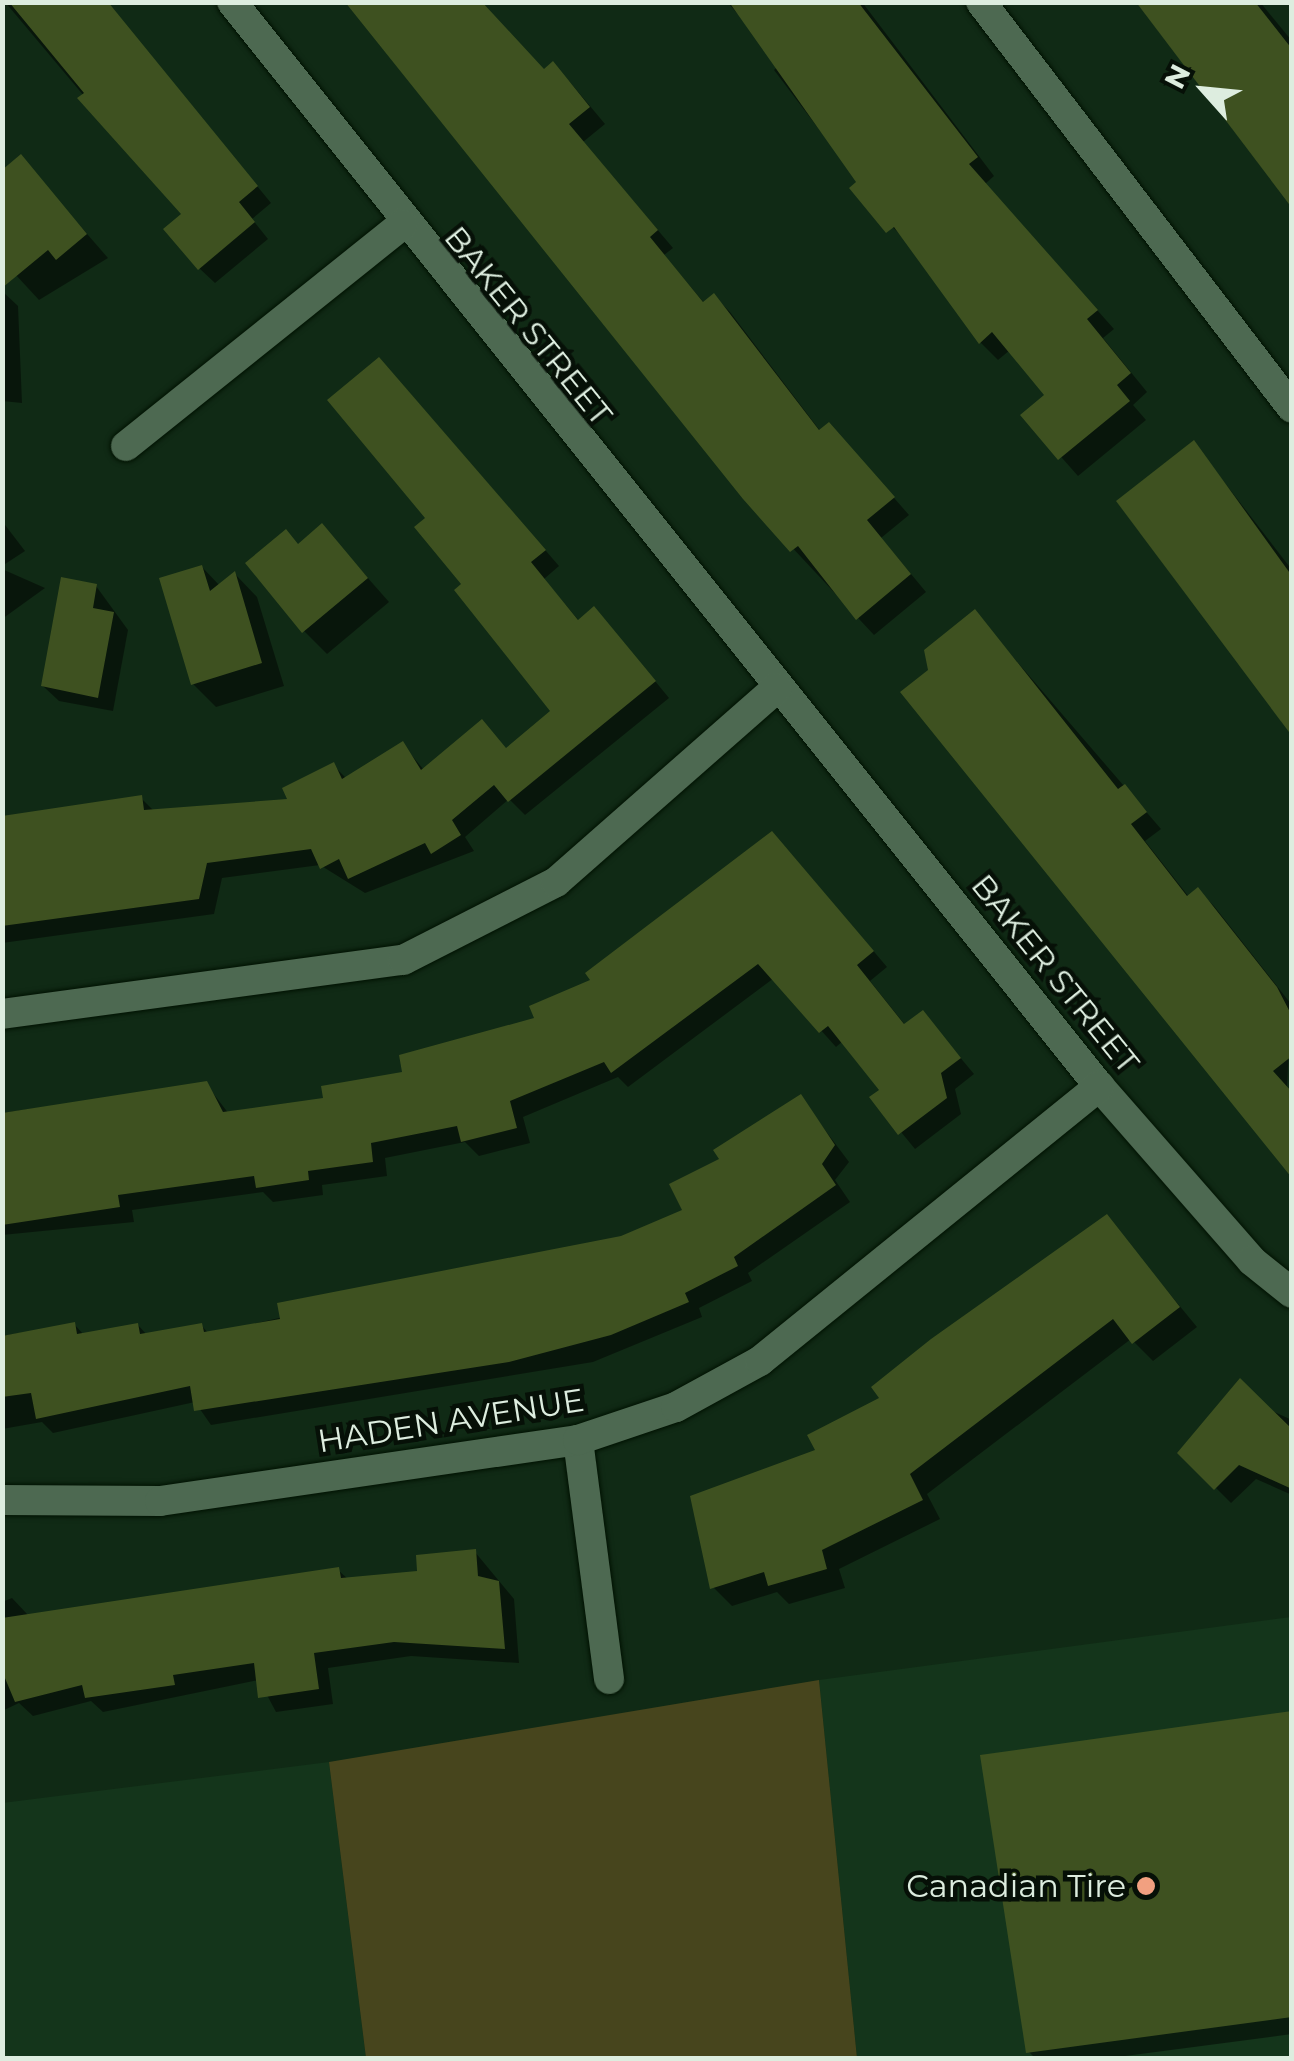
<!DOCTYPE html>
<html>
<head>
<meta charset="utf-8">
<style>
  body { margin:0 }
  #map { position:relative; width:1294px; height:2061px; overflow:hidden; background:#102a15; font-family:Montserrat,sans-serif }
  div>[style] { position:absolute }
  .built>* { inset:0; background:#14351b }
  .green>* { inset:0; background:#47451d }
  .shadow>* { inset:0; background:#0007 }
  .building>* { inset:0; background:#3e5120 }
  .roads { filter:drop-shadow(0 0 2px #001202) drop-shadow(0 0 2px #001202) }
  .minor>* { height:30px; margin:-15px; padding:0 15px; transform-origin:15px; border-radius:15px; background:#4d6951 }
  .dots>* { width:28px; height:28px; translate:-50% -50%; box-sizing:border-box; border:5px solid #061007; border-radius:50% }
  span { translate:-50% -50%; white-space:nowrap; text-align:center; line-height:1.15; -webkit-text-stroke:9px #061007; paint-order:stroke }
  .street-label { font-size:32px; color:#ddeddf }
  .poi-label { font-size:32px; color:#ddeddf }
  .right { translate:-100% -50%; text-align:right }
  .frame { position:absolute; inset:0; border:5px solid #ddeddf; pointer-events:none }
  .north { position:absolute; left:1154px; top:40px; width:100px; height:100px; -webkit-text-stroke:8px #061007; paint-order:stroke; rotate:297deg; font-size:28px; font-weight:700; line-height:40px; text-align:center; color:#ddeddf }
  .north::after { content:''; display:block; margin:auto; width:35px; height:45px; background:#ddeddf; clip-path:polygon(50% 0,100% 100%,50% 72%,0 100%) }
</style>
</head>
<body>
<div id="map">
  <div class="built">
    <div style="clip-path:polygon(1291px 1617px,1291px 2058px,857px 2058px,819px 1680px)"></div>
    <div style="clip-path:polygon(329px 1762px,366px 2058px,3px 2058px,2px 1803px)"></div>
  </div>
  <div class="green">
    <div style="clip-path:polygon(819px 1680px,857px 2058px,366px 2058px,329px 1762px)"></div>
  </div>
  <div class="shadow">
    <div style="clip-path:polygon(5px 2px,107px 2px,271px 203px,252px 219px,268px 239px,215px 283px,199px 268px,184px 215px)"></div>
    <div style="clip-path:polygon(727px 2px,862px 2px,994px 176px,985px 184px,1114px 329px,1103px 338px,1147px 392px,1133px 405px,1146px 420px,1078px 476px,1024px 415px,1047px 396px,1010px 350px,998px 360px,980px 342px,911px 245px,852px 188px,859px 182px,774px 70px,782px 63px)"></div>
    <div style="clip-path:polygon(1142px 2px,1260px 2px,1292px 41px,1292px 198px)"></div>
    <div style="clip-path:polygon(544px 72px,569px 81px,605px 124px,583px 142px,673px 248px,664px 255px,705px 304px,714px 296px,730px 312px,821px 432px,845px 442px,909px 515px,881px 538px,926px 592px,874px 635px,745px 497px)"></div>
    <div style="clip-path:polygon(21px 158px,108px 258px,39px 300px,2px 260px)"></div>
    <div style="clip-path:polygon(2px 291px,18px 306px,22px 403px,2px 401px)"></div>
    <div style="clip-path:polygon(394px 375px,559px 566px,544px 579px,580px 622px,609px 625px,669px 698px,525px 815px,509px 799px,465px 837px,474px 851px,365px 893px,320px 865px,222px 878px,214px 914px,2px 943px,2px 832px,141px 798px,155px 812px,291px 802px,334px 766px,347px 779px,403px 745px,424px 770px,507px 750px,554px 711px,428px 518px)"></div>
    <div style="clip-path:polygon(1194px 443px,1292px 570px,1292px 729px)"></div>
    <div style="clip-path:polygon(2px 521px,25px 551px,2px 566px)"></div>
    <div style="clip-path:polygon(322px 526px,389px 602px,327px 654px,304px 631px,299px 546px)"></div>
    <div style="clip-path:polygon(202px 567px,220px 586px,235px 574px,257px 597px,284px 686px,216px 707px,193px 684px)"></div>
    <div style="clip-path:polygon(2px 569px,45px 588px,2px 619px)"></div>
    <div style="clip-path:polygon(96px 586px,128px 630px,113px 711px,59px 701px,43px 686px)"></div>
    <div style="clip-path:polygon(975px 613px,1161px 829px,1145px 841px,1189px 897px,1198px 890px,1214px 906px,1291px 1004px,1287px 1088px,931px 671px)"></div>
    <div style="clip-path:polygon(787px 849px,887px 967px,870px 981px,906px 1026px,923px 1013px,974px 1074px,955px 1089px,961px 1114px,915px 1149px,873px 1098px,882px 1090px,843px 1041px,836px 1047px,774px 978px,628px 1087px,618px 1077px,523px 1117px,530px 1143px,479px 1156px,465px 1142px,385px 1158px,387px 1176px,322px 1185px,323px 1195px,273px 1202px,263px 1192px,132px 1210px,134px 1222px,2px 1235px,2px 1113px,206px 1084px,229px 1114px,326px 1100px,405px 1074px,538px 1019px)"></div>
    <div style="clip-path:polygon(801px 1098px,849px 1162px,835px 1180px,850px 1202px,748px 1273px,752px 1281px,699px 1308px,702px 1317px,593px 1362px,211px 1425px,195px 1402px,53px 1433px,42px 1422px,2px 1429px,2px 1336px,74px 1324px,84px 1335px,138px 1325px,147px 1335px,201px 1325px,209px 1334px,622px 1239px,686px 1211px,722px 1160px)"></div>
    <div style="clip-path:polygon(1107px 1218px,1197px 1327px,1153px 1361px,1131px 1339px,927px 1494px,940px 1519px,839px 1569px,845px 1588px,789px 1604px,777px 1592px,732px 1606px,713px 1587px,818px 1452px)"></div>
    <div style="clip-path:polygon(1268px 1409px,1292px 1420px,1292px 1495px,1256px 1479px,1231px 1503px,1180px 1452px)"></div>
    <div style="clip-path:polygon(475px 1552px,514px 1599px,519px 1663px,411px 1656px,328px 1668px,333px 1704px,276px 1712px,259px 1680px,103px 1712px,91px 1701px,33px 1716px,19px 1703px,2px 1711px,2px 1602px,12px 1598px,28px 1615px,338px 1570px,349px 1580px,420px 1573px)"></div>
    <div style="clip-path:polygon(1292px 1713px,1292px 2034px,1110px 2058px,1035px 2058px,1029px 2052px)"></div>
  </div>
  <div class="building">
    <div style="clip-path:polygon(9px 2px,108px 2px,258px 186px,239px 202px,255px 222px,198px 270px,163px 229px,181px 214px,77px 98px,84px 93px)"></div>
    <div style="clip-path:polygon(345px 2px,482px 2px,544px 69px,553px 61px,590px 107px,569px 124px,658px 230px,650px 237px,703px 302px,714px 293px,819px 430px,829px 422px,895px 497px,867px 520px,911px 574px,856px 620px,798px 546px,790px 552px,743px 499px)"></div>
    <div style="clip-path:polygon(729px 2px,858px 2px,978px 157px,969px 164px,1098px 310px,1087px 319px,1131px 373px,1117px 385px,1130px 401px,1058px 460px,1020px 415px,1044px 395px,992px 332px,979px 344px,894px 227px,886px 233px,849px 188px,856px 182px)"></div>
    <div style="clip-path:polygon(1136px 2px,1255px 2px,1292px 49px,1292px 208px)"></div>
    <div style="clip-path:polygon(21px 154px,87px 234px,56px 260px,48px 250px,2px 288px,2px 170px)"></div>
    <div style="clip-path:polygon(379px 357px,546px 550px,531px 562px,578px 620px,594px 606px,656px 681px,508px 802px,494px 785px,452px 820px,461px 835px,431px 854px,425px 843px,348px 879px,339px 859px,320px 869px,311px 849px,207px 863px,199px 899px,2px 926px,2px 816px,142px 795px,144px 810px,287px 799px,282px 788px,334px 762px,342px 779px,403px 741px,421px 770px,482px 719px,506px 748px,550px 711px,454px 590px,461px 584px,414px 527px,425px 518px,327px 400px)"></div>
    <div style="clip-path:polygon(1194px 440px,1292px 576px,1292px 736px,1116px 501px)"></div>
    <div style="clip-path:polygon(322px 523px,368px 578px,302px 633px,245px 563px,286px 529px,298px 544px)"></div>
    <div style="clip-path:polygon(202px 565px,210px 591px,235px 571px,262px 663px,191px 685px,159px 578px)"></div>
    <div style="clip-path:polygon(61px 577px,97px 584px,93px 608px,114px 612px,98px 698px,41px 686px)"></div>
    <div style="clip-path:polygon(975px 609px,1118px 789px,1125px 784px,1147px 812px,1131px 824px,1187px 896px,1198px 887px,1277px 987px,1292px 1016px,1292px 1056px,1273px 1071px,1292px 1092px,1292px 1178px,900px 692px,928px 670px,924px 650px)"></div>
    <div style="clip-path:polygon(772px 831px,874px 951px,857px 965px,904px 1024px,923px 1010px,961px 1058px,941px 1073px,947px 1098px,898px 1135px,869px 1097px,879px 1090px,828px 1026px,819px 1033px,758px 964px,611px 1073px,604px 1062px,510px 1101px,517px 1128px,461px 1142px,457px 1126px,371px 1143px,373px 1162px,308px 1171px,309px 1180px,256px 1188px,254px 1176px,118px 1195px,120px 1207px,2px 1225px,2px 1113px,207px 1081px,223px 1112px,323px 1098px,321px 1086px,402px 1072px,399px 1055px,534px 1018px,529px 1006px,590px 980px,585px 973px)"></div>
    <div style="clip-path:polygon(801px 1094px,835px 1145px,822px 1164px,836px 1185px,734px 1257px,738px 1266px,685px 1293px,689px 1302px,611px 1335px,509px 1362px,194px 1411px,190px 1386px,36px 1419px,31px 1393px,2px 1397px,2px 1336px,75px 1322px,77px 1334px,138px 1323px,140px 1334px,202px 1323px,204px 1332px,280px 1319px,277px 1303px,621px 1236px,682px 1210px,669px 1184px,719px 1159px,713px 1150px)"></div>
    <div style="clip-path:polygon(1107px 1214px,1180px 1307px,1132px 1344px,1113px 1319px,910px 1474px,923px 1500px,822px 1550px,827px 1569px,768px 1586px,764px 1572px,710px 1589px,690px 1496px,815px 1450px,807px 1435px,879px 1398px,871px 1387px,931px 1339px)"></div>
    <div style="clip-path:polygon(1240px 1378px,1292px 1429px,1292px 1489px,1239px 1465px,1214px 1490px,1177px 1453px)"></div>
    <div style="clip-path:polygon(476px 1549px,478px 1576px,499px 1581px,505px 1649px,394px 1642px,314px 1653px,319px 1689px,258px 1698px,254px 1663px,173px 1675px,175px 1685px,85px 1698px,82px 1685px,15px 1702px,2px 1671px,2px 1618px,339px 1567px,341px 1578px,417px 1571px,416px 1555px)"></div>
    <div style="clip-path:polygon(1292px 1711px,1292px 2017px,1026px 2053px,980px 1755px)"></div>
  </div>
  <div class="roads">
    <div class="minor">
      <div style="left:232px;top:2px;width:1388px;rotate:51.35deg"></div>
      <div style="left:1099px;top:1086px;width:232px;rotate:48.8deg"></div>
      <div style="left:1252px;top:1261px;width:51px;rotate:38.7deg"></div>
      <div style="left:981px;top:2px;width:511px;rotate:52.55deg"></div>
      <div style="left:126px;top:446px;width:354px;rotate:-38.7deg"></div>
      <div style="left:2px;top:1014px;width:405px;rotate:-7.7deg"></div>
      <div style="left:403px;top:960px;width:172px;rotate:-27deg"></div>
      <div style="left:556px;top:882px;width:294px;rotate:-41.3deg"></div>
      <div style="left:578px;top:1440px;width:241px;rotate:82.6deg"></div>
      <div style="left:2px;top:1500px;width:158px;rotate:0.4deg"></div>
      <div style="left:160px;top:1501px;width:422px;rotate:-8.3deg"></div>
      <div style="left:578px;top:1440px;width:103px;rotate:-18.6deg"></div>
      <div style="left:676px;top:1407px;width:96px;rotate:-28.7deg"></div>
      <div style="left:760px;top:1361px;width:437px;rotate:-39deg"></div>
    </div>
  </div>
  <div class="dots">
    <div style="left:1146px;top:1886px;background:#f2a080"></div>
  </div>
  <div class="street-label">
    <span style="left:528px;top:326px;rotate:51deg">BAKER STREET</span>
    <span style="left:1055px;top:974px;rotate:51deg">BAKER STREET</span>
    <span style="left:451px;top:1421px;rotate:-9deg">HADEN AVENUE</span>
  </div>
  <div class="poi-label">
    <span class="right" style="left:1126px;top:1886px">Canadian Tire</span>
  </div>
  <div class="frame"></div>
  <div class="north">N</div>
</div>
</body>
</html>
